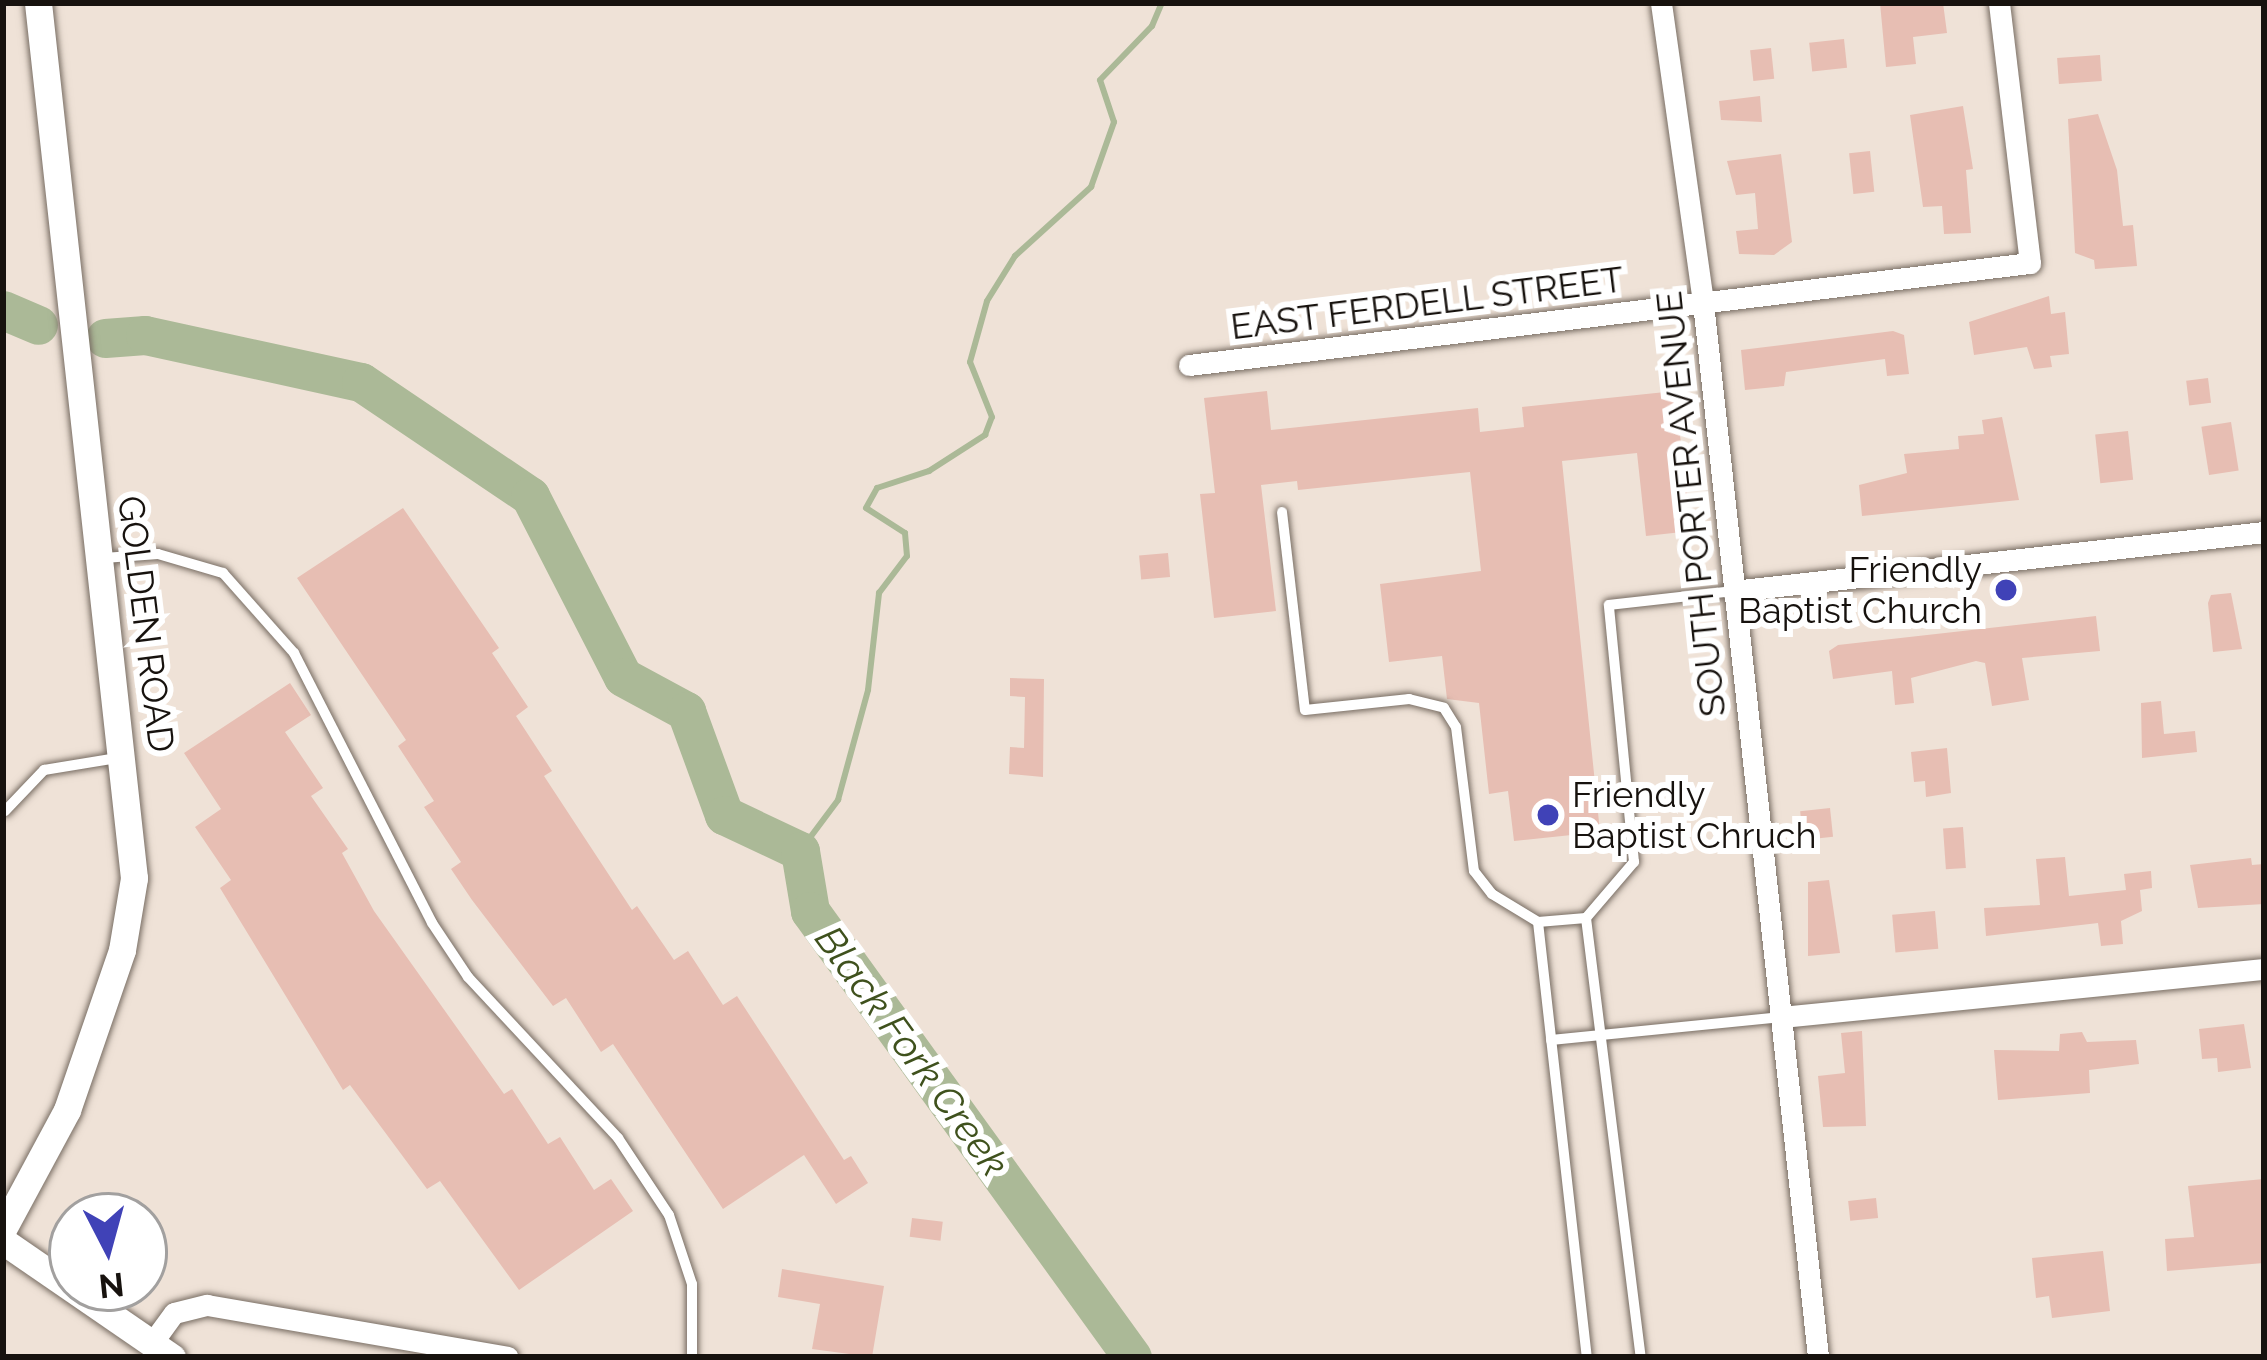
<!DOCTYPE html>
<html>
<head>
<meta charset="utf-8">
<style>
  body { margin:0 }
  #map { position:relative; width:2267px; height:1360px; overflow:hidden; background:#efe2d7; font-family:Raleway,sans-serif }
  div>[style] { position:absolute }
  .stream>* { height:6px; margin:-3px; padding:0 3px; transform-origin:3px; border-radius:3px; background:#abb997 }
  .river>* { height:39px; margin:-19.5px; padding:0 19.5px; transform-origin:19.5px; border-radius:19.5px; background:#abb997 }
  .building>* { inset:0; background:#e7beb3; transform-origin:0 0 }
  .roads { filter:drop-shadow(0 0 3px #786d63) drop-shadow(0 0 3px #786d63) }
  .lane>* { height:10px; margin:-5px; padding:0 5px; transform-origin:5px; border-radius:5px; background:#fff }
  .street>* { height:21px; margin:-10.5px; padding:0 10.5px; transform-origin:10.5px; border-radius:10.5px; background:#fff }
  .secondary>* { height:27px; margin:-13.5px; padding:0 13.5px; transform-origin:13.5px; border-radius:13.5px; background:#fff }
  .dots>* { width:33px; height:33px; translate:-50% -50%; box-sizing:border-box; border:6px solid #fff; border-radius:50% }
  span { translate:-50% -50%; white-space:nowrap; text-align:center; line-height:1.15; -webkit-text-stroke:12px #fff; paint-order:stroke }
  .street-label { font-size:36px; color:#17120e }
  .poi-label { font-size:36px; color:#17120e }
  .right { translate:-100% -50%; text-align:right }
  .left { translate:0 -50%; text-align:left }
  .water-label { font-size:39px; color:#3f511d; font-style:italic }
  .frame { position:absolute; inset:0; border:6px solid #17120e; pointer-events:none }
  .north { position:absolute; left:48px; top:1192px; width:120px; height:120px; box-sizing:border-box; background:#fff; border:3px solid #a2a09f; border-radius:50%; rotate:174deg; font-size:33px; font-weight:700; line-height:48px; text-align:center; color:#17120e }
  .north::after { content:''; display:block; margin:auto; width:42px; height:54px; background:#4042b7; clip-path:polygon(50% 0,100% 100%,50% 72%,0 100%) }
</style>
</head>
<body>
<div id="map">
  <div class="stream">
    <div style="left:800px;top:851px;width:64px;rotate:-53.3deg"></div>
    <div style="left:838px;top:800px;width:114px;rotate:-74.7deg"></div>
    <div style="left:868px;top:690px;width:98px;rotate:-83.5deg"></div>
    <div style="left:879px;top:593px;width:46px;rotate:-52.9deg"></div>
    <div style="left:907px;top:556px;width:23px;rotate:-95deg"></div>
    <div style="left:905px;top:533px;width:46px;rotate:-147.3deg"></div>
    <div style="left:866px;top:508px;width:23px;rotate:-61deg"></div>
    <div style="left:877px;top:488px;width:55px;rotate:-18.1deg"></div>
    <div style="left:929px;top:471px;width:67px;rotate:-32.7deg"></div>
    <div style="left:985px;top:435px;width:19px;rotate:-69deg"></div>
    <div style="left:992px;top:417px;width:59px;rotate:-111.8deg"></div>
    <div style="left:970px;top:362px;width:63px;rotate:-74.4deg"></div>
    <div style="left:987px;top:301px;width:53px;rotate:-58.1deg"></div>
    <div style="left:1015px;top:256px;width:103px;rotate:-42.2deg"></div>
    <div style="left:1091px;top:187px;width:69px;rotate:-70.5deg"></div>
    <div style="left:1114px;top:122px;width:44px;rotate:-108.4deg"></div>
    <div style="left:1100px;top:80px;width:75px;rotate:-46.1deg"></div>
    <div style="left:1152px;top:26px;width:25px;rotate:-67deg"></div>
  </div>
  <div class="river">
    <div style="left:3px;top:310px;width:38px;rotate:23deg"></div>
    <div style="left:105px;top:338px;width:40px;rotate:-4.3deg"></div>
    <div style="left:145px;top:335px;width:221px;rotate:12.3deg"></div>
    <div style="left:361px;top:382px;width:204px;rotate:34deg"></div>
    <div style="left:530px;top:496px;width:203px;rotate:62.8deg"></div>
    <div style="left:623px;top:677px;width:72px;rotate:28.4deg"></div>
    <div style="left:686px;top:711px;width:111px;rotate:69.9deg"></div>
    <div style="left:724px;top:815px;width:84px;rotate:25.3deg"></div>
    <div style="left:800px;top:851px;width:61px;rotate:80.5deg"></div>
    <div style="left:810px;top:911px;width:550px;rotate:54.17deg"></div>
  </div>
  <div class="building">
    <div style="clip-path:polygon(1880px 3px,1943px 3px,1947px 33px,1913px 37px,1916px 64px,1886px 67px)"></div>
    <div style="left:1844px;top:39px;width:29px;height:35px;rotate:84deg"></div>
    <div style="left:1771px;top:48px;width:31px;height:21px;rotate:84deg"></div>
    <div style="left:2100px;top:55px;width:26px;height:43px;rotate:86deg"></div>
    <div style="clip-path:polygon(1760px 96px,1762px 122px,1721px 120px,1719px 101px)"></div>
    <div style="clip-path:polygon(1963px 106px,1973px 169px,1966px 170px,1971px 233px,1944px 234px,1942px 206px,1923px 207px,1910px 115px)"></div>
    <div style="clip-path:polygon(2098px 114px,2117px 170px,2123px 226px,2133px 225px,2137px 266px,2095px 269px,2094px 260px,2075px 253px,2068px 119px)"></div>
    <div style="left:1870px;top:151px;width:41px;height:21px;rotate:84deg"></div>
    <div style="clip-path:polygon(1781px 154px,1792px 242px,1774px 255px,1739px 254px,1736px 231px,1758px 229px,1755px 193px,1736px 195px,1727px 161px)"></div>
    <div style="clip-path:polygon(2049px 296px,2051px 314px,2065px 312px,2069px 354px,2050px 356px,2052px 367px,2034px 369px,2027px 347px,1974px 355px,1969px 322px)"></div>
    <div style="clip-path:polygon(1893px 331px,1904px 335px,1909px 374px,1887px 376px,1885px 359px,1786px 372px,1784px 386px,1745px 390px,1741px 350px)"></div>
    <div style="left:2208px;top:378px;width:25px;height:22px;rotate:83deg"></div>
    <div style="clip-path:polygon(1267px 391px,1271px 430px,1478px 408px,1480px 432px,1524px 427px,1522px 407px,1675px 391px,1691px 531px,1646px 536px,1637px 453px,1562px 461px,1600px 832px,1514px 841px,1508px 791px,1489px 794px,1479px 703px,1447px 699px,1442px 656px,1389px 662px,1380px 584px,1481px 571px,1470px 472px,1298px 490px,1297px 481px,1261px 485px,1276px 611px,1214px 618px,1200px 494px,1215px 493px,1204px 398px)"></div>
    <div style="clip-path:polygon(2002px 417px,2019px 500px,1862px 516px,1859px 485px,1907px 473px,1904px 454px,1959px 449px,1958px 436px,1984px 434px,1982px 420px)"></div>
    <div style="left:2231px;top:422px;width:49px;height:30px;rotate:81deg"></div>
    <div style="left:2128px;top:431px;width:49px;height:33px;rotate:84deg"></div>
    <div style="clip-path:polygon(403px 508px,499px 648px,492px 653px,528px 707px,516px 716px,552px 771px,544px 776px,632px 910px,637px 906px,674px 960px,688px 951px,723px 1005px,737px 996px,844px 1160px,851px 1156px,868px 1183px,836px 1204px,804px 1155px,723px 1209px,613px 1044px,601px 1052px,566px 998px,553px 1006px,472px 900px,451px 869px,461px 862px,424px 807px,434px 801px,398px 746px,406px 740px,297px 578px)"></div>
    <div style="left:1168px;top:553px;width:24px;height:29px;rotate:85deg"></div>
    <div style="clip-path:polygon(2231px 593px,2242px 649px,2213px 652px,2208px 603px,2211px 595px)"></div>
    <div style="clip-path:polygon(2096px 616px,2100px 651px,2022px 658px,2029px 700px,1992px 706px,1985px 663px,1976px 661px,1911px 678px,1914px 703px,1895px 705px,1892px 671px,1833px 679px,1829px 651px,1838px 645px)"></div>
    <div style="clip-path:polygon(1010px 678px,1044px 679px,1043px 777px,1009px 774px,1010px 747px,1024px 748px,1025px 697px,1010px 696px)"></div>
    <div style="clip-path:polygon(290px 683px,311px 715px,285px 732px,323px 788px,311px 796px,348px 849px,342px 853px,374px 911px,504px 1094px,512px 1089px,548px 1144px,560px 1137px,594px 1190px,611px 1179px,633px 1211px,519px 1290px,440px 1181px,427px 1189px,350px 1085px,343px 1090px,220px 888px,231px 880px,195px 827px,221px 809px,184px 753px)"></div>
    <div style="clip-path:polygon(2161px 701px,2164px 734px,2195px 731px,2197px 752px,2142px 758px,2141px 703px)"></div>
    <div style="clip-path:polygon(1947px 748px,1951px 793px,1926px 797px,1925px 781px,1914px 782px,1911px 752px)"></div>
    <div style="left:1830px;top:808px;width:29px;height:30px;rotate:84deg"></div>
    <div style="left:1963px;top:827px;width:41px;height:20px;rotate:86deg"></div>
    <div style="clip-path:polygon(2065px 857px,2069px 896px,2126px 890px,2124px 874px,2151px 871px,2152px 888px,2140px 890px,2142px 911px,2121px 921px,2123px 944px,2101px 946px,2098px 923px,1986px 936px,1984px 908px,2040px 905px,2036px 859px)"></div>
    <div style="clip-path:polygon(2251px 858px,2252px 865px,2264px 864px,2264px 904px,2198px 908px,2190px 865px)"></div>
    <div style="clip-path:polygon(1829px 880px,1840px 953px,1808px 956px,1808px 882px)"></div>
    <div style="left:1935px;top:911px;width:38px;height:43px;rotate:85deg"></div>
    <div style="clip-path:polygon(2244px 1024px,2251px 1068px,2218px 1072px,2217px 1058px,2202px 1059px,2199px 1029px)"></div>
    <div style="clip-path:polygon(1862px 1031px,1866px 1126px,1823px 1127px,1818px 1076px,1845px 1073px,1841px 1033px)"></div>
    <div style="clip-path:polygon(2082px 1032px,2087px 1042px,2136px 1040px,2139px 1064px,2089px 1070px,2090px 1093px,1998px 1100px,1994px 1050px,2059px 1051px,2060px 1034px)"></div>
    <div style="clip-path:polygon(2264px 1179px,2264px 1263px,2167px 1271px,2165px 1239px,2194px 1237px,2188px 1186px)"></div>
    <div style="left:1876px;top:1198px;width:20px;height:28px;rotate:84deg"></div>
    <div style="left:912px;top:1218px;width:31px;height:19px;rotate:7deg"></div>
    <div style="clip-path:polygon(2103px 1251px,2110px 1311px,2052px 1318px,2049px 1296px,2036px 1298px,2032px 1258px)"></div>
    <div style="clip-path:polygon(782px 1269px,884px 1286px,872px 1357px,812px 1349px,820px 1304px,778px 1297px)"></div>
  </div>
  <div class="roads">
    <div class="lane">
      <div style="left:1282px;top:512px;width:199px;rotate:83.4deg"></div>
      <div style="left:1305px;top:710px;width:105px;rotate:-6deg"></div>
      <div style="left:1409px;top:699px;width:36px;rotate:14deg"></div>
      <div style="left:1444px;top:708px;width:22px;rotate:58deg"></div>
      <div style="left:1456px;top:727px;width:145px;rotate:82.9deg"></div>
      <div style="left:1474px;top:871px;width:29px;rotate:52deg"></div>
      <div style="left:1492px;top:894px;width:54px;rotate:31.3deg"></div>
      <div style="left:1538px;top:922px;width:48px;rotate:-4.8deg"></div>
      <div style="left:1586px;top:918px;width:74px;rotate:-49.4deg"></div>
      <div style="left:1634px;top:862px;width:258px;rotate:-95.6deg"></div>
      <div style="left:1609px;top:605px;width:125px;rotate:-6.4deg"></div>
      <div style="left:104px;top:558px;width:54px;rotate:-4.2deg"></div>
      <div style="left:158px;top:554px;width:68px;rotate:16.3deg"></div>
      <div style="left:223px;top:573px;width:107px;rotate:48.4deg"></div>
      <div style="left:294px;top:653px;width:303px;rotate:62.9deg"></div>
      <div style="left:432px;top:923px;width:65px;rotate:56.3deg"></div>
      <div style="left:468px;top:977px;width:220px;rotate:47deg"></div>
      <div style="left:618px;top:1138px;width:92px;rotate:56.5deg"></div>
      <div style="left:669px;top:1215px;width:73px;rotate:71.6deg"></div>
      <div style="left:692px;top:1284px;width:73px;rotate:90deg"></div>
      <div style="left:5px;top:811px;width:57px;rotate:-46.4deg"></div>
      <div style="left:44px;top:770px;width:74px;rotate:-9.3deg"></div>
      <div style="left:1586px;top:918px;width:442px;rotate:82.9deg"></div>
      <div style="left:1538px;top:922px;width:438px;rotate:83.6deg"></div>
      <div style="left:1551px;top:1040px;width:232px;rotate:-5.7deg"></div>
    </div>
    <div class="street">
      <div style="left:1661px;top:3px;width:303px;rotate:82deg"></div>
      <div style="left:1703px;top:303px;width:1060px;rotate:83.77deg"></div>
      <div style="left:1189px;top:365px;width:847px;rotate:-6.92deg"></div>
      <div style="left:2030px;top:263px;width:262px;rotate:-96.8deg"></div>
      <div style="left:1733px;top:591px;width:534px;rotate:-6.34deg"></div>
      <div style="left:1782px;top:1017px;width:484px;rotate:-5.7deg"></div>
      <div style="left:152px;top:1343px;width:37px;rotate:-54deg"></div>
      <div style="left:174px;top:1313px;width:34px;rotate:-14deg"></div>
      <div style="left:207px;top:1305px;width:305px;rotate:9.8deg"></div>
    </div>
    <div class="secondary">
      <div style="left:3px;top:1229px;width:135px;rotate:-61.7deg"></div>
      <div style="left:67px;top:1110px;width:169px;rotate:-71deg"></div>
      <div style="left:122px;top:950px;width:73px;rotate:-80.5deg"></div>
      <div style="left:134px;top:878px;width:880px;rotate:-96.26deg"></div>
      <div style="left:3px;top:1241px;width:205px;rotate:34.5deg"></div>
    </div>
  </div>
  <div class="dots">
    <div style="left:2006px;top:590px;background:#4042b7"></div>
    <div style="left:1548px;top:815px;background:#4042b7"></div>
  </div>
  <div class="street-label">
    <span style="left:1427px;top:303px;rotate:-7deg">EAST FERDELL STREET</span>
    <span style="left:1691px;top:504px;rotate:-96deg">SOUTH PORTER AVENUE</span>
    <span style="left:146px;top:624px;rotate:83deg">GOLDEN ROAD</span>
  </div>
  <div class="poi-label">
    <span class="right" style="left:1982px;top:590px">Friendly<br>Baptist Church</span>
    <span class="left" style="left:1572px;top:815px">Friendly<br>Baptist Chruch</span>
  </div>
  <div class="water-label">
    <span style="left:912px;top:1051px;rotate:54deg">Black Fork Creek</span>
  </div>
  <div class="frame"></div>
  <div class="north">N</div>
</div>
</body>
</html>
